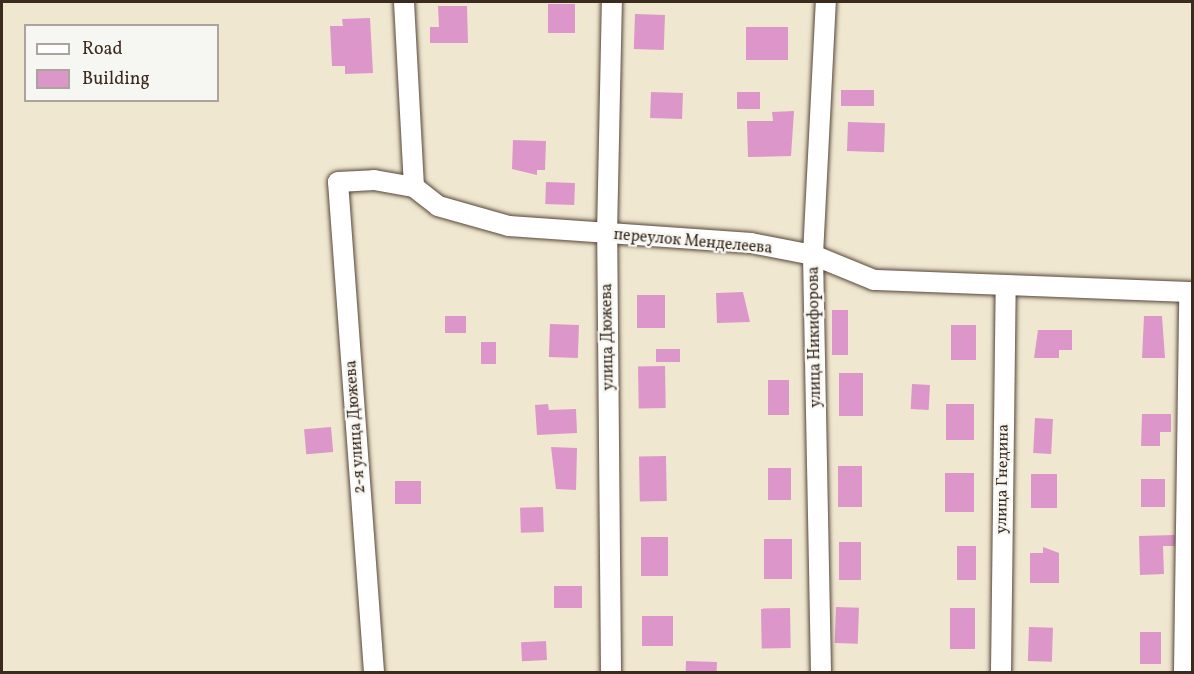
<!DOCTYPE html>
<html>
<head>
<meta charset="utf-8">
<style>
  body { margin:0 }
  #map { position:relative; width:1194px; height:674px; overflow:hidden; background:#f0e7d0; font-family:Vollkorn,serif }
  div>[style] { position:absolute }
  .building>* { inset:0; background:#dd96c9; transform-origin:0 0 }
  .roads { filter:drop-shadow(0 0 2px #564639) drop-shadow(0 0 2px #564639) }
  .minor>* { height:20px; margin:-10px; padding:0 10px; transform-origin:10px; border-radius:10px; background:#fff }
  span { translate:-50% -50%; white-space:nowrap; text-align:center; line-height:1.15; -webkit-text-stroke:4.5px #f6f6f2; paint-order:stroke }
  .street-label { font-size:16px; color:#3b2a1e }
  .frame { position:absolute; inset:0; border:3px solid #3b2a1e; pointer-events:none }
  .legend { position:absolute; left:24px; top:24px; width:195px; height:78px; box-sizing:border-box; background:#f6f6f2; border:2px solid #aba49d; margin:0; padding:8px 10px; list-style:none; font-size:18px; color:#3b2a1e }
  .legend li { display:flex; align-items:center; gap:12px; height:30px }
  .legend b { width:30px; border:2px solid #aba49d }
</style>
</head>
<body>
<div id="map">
  <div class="building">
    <div style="left:575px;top:4px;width:29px;height:27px;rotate:90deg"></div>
    <div style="clip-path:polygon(438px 6px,467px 6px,468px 43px,430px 43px,430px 27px,439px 27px)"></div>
    <div style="left:635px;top:14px;width:30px;height:35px;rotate:2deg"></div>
    <div style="clip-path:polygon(370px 18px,373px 73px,345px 74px,345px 66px,332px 66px,330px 26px,343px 26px,342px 19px)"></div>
    <div style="left:746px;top:27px;width:42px;height:33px"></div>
    <div style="left:841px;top:90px;width:33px;height:16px"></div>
    <div style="left:651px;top:92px;width:32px;height:26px;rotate:2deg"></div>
    <div style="left:737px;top:92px;width:23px;height:17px"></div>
    <div style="clip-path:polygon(794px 111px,791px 156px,748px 157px,747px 121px,773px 121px,772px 112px)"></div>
    <div style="left:848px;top:122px;width:37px;height:29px;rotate:2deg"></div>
    <div style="clip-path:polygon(513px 140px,546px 141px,545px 170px,537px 170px,537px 175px,512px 169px)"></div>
    <div style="left:546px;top:182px;width:29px;height:22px;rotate:2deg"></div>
    <div style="clip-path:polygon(743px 292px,750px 322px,717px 323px,716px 293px)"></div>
    <div style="left:665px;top:295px;width:33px;height:28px;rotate:90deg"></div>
    <div style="left:832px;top:310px;width:16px;height:45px"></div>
    <div style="left:466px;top:316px;width:17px;height:21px;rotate:90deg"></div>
    <div style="clip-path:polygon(1144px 316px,1162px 316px,1165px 358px,1142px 358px)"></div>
    <div style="left:550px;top:324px;width:29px;height:33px;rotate:2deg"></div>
    <div style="left:951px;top:325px;width:25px;height:35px"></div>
    <div style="clip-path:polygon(1038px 330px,1072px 330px,1072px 350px,1059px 350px,1059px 358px,1034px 358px)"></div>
    <div style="left:481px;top:342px;width:15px;height:22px"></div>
    <div style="left:656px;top:349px;width:24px;height:13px"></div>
    <div style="left:665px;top:366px;width:42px;height:27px;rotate:89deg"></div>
    <div style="left:863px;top:373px;width:43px;height:24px;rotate:90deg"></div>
    <div style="left:768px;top:380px;width:21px;height:35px"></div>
    <div style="left:912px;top:384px;width:18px;height:25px;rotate:3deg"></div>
    <div style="clip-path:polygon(548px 404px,549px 410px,576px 409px,577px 433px,537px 435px,535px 405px)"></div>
    <div style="left:946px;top:404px;width:28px;height:36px"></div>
    <div style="clip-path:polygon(1142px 414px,1171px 414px,1171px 432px,1160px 432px,1160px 446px,1141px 446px)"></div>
    <div style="left:1035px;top:418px;width:18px;height:35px;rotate:3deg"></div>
    <div style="left:331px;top:427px;width:25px;height:27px;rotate:85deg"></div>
    <div style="clip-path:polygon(551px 447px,577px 448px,576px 490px,556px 489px)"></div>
    <div style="left:666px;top:456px;width:45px;height:27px;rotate:89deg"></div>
    <div style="left:838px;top:466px;width:24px;height:41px"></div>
    <div style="left:768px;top:468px;width:23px;height:32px"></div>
    <div style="left:945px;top:473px;width:29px;height:39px"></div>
    <div style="left:1031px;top:474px;width:26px;height:34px"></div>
    <div style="left:1141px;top:479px;width:24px;height:28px"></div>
    <div style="left:421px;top:481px;width:23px;height:26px;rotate:90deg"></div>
    <div style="left:543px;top:507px;width:25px;height:23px;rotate:88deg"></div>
    <div style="clip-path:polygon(1175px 535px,1175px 546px,1163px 546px,1164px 574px,1140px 575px,1139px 536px)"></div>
    <div style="left:641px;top:537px;width:27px;height:39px"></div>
    <div style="left:764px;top:539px;width:28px;height:40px"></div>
    <div style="left:839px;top:542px;width:22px;height:38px"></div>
    <div style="left:976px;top:546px;width:34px;height:19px;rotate:90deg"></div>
    <div style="clip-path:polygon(1043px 547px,1059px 553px,1059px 583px,1030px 583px,1030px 553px,1043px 553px)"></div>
    <div style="left:582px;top:586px;width:22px;height:28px;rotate:90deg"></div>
    <div style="left:836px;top:607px;width:23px;height:36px;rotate:2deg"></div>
    <div style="left:790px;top:608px;width:40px;height:29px;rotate:89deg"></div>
    <div style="left:950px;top:608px;width:25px;height:41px"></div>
    <div style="left:642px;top:616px;width:31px;height:30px"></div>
    <div style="left:1029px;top:627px;width:24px;height:34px;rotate:2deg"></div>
    <div style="left:1140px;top:632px;width:21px;height:32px"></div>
    <div style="left:546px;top:641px;width:19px;height:25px;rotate:87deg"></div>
    <div style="left:686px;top:661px;width:31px;height:11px;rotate:2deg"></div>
  </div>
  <div class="roads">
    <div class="minor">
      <div style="left:404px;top:2px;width:185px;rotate:86.9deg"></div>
      <div style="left:374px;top:672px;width:491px;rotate:-94.2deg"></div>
      <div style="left:338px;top:182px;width:36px;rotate:-3deg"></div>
      <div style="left:374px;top:180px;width:41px;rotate:9.9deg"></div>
      <div style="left:414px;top:187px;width:31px;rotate:38deg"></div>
      <div style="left:438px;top:206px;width:74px;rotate:15.7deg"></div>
      <div style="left:509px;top:226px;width:243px;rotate:4deg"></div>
      <div style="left:751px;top:243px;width:63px;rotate:11deg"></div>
      <div style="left:813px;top:255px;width:66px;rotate:22.3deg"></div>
      <div style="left:874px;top:280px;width:318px;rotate:2.2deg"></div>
      <div style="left:611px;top:672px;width:437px;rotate:-90.5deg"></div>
      <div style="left:607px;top:235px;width:233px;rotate:-88.8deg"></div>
      <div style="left:821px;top:672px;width:417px;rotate:-91.1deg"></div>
      <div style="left:813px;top:255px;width:253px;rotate:-87.1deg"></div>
      <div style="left:1001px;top:672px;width:387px;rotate:-89.3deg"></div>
      <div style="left:1184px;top:672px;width:380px;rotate:-89.2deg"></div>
    </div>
  </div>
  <div class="street-label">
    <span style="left:693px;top:242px;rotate:5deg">переулок Менделеева</span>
    <span style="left:608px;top:337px;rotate:-91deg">улица Дюжева</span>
    <span style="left:815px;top:337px;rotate:-91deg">улица Никифорова</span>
    <span style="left:356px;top:427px;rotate:-94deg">2-я улица Дюжева</span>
    <span style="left:1003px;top:479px;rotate:-89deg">улица Гнедина</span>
  </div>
  <div class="frame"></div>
  <ul class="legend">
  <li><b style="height:8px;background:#fff"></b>Road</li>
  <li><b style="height:16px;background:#dd96c9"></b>Building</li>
  </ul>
</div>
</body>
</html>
